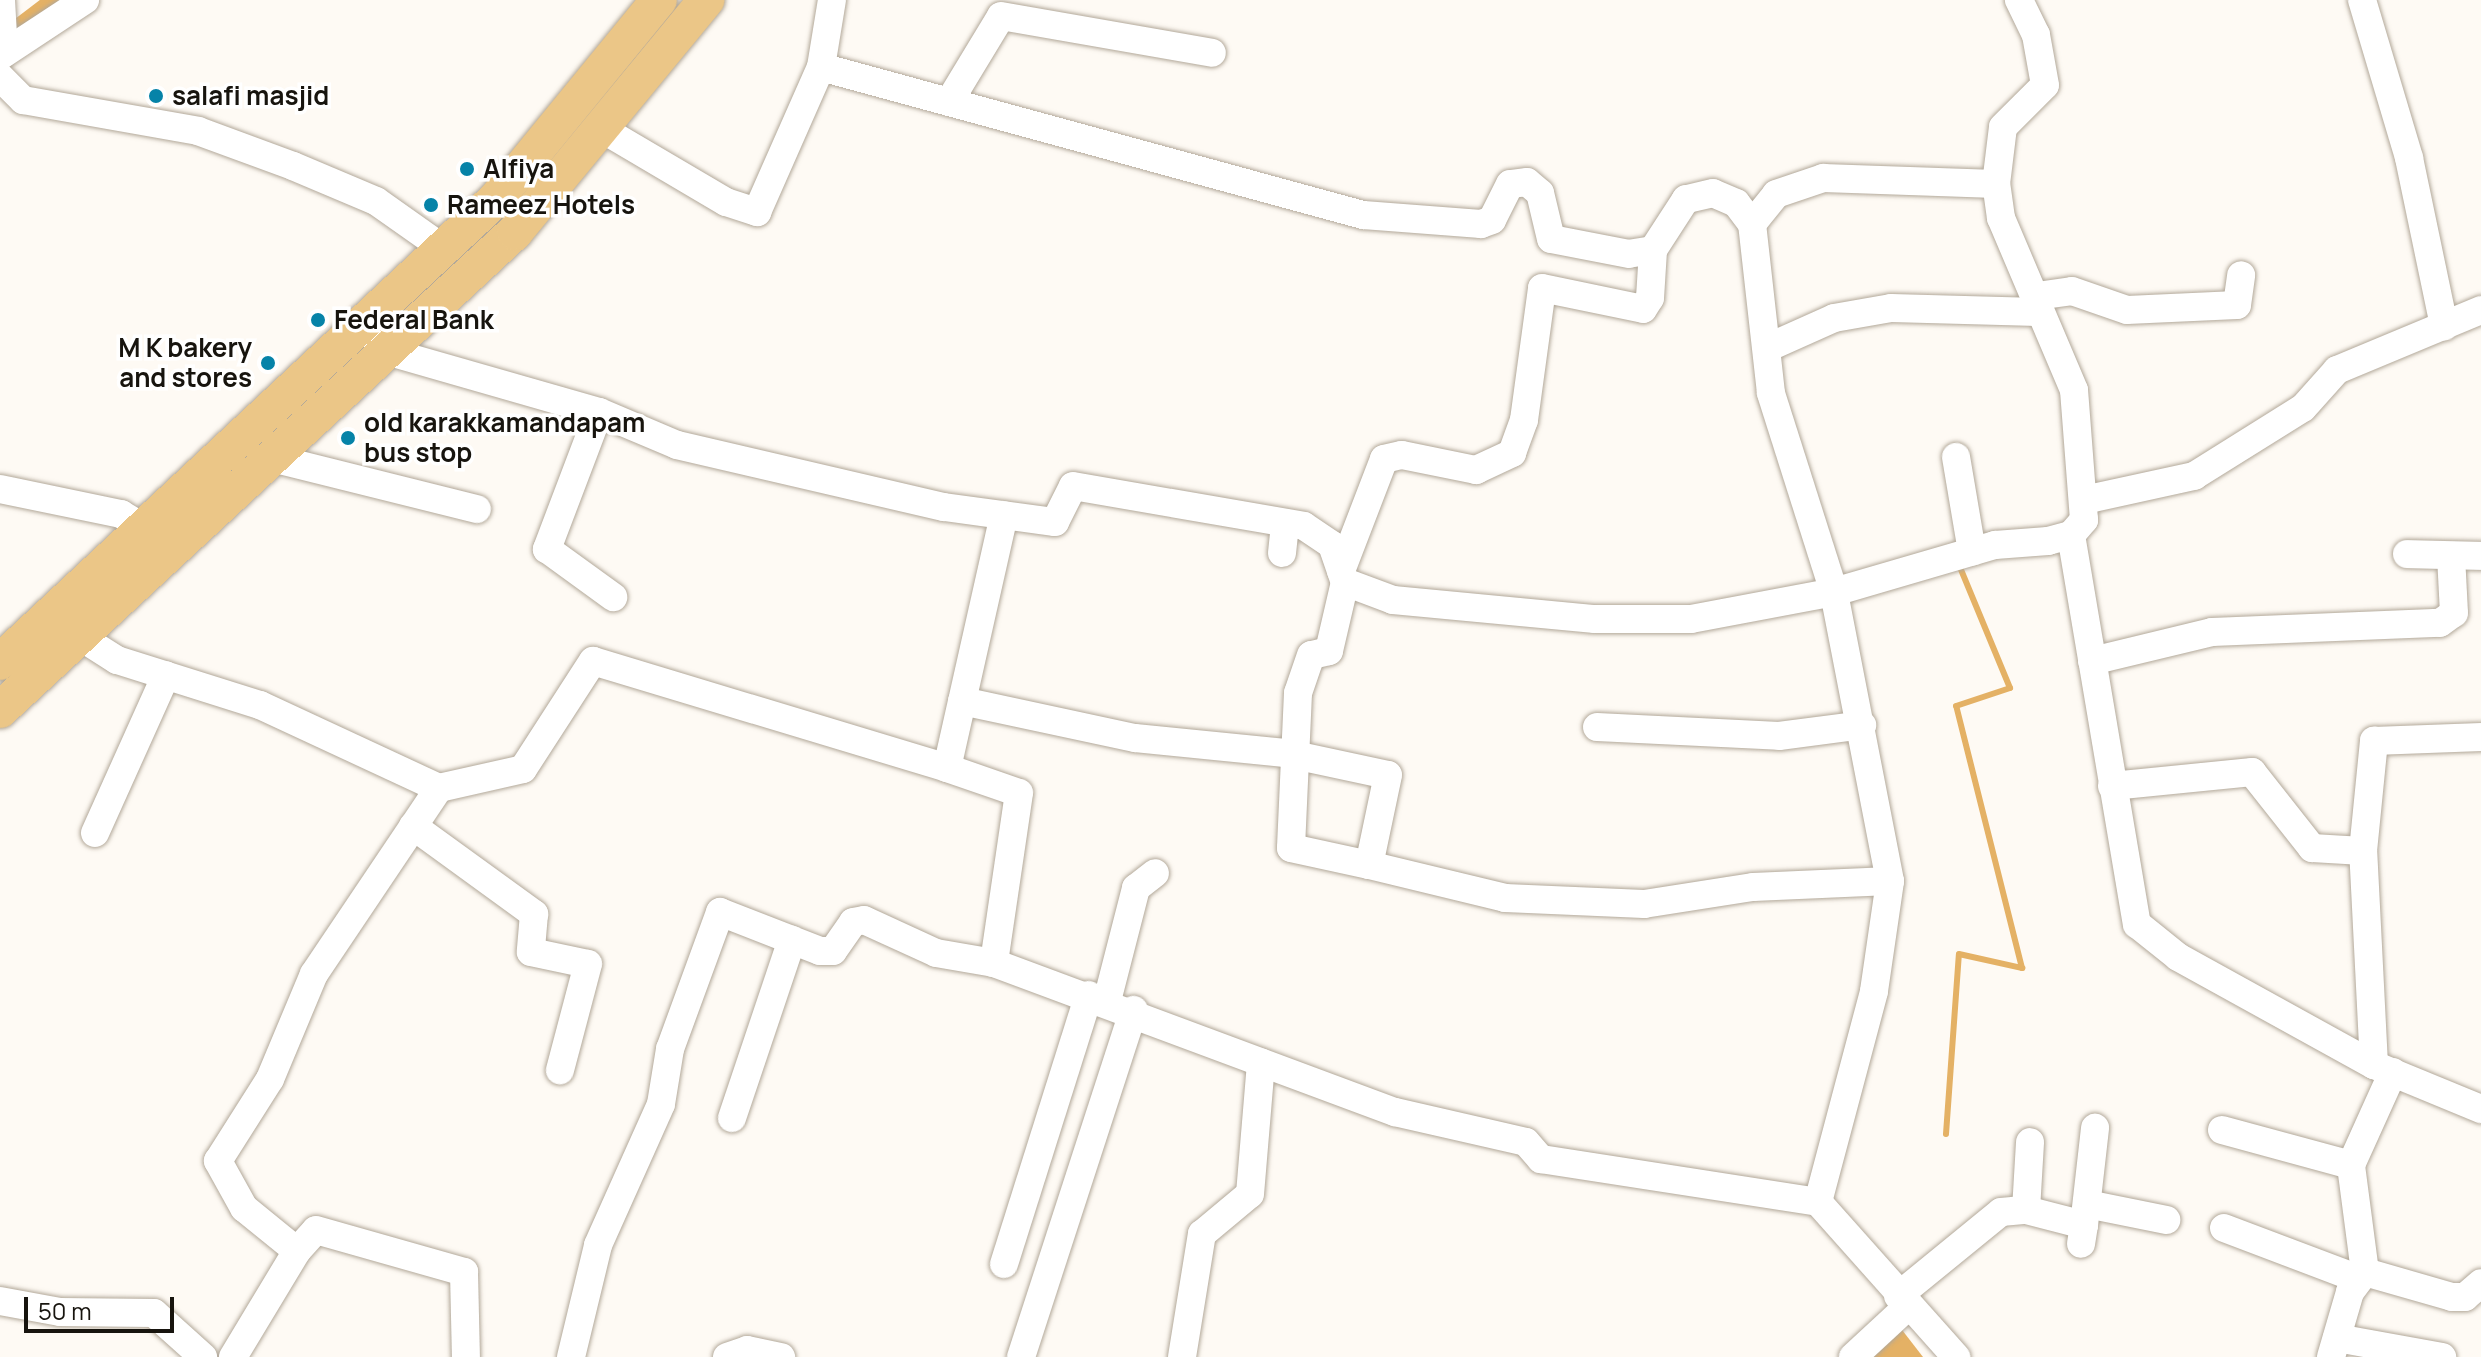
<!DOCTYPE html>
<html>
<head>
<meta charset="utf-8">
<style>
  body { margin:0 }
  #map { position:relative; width:2481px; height:1357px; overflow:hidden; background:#fefaf4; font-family:Manrope,sans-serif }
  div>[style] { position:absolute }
  .water>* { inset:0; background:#e4b165 }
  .stream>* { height:6px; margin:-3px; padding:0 3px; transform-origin:3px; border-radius:3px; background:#e4b165 }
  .canal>* { height:22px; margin:-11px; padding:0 11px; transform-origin:11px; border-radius:11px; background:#e4b165 }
  .roads { filter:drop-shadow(0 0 2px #b2a899) drop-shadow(0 0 2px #b2a899) }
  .minor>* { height:28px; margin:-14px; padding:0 14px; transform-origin:14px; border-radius:14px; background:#fff }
  .major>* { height:36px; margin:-18px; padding:0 18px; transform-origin:18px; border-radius:18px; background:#ebc687 }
  .dots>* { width:22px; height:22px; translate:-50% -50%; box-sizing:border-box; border:4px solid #fff; border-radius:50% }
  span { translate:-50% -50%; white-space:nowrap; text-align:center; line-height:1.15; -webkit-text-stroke:7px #fff; paint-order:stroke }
  .poi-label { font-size:26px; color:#17140e; font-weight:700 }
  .left { translate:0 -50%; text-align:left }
  .right { translate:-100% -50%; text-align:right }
  .scale { position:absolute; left:24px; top:1297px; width:150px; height:36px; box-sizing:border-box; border:4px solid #17140e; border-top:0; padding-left:10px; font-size:24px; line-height:28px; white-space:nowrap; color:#17140e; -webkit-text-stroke:6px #fff; paint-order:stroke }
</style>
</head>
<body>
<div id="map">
  <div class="water">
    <div style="clip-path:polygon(1899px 1326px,1923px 1357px,1868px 1357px)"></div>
  </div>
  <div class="stream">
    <div style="left:1946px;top:1134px;width:180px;rotate:-85.9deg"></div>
    <div style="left:1959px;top:954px;width:65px;rotate:12.5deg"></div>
    <div style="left:2022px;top:968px;width:270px;rotate:-104.1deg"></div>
    <div style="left:1956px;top:706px;width:57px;rotate:-18.4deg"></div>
    <div style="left:2010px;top:688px;width:133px;rotate:-112.5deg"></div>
  </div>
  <div class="canal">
    <div style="left:16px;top:32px;width:53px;rotate:-37.3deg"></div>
  </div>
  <div class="roads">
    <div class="minor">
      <div style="left:1px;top:0;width:53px;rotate:86.8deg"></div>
      <div style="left:2362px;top:0;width:165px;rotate:73.4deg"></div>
      <div style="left:2409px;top:158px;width:172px;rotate:78.2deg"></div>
      <div style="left:0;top:56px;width:102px;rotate:-33.4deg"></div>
      <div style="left:0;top:77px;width:33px;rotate:45deg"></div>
      <div style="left:23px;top:100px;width:178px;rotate:10deg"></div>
      <div style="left:198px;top:131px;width:101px;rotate:20.2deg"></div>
      <div style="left:293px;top:166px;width:90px;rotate:22.9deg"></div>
      <div style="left:376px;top:201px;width:83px;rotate:35.2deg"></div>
      <div style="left:949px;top:102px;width:100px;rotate:-58.8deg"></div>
      <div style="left:1001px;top:16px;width:214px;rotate:9.9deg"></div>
      <div style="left:602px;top:129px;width:144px;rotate:30.5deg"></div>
      <div style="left:726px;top:202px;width:33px;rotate:18deg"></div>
      <div style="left:757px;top:212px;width:158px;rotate:-66.2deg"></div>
      <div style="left:1752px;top:224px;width:38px;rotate:-51deg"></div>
      <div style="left:1776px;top:194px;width:50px;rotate:-18.8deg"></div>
      <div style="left:1823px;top:178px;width:173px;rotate:2deg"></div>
      <div style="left:2037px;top:296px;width:35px;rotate:-8deg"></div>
      <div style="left:2072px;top:291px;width:58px;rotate:19.1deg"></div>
      <div style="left:2127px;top:310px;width:110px;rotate:-2.6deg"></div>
      <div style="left:2237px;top:305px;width:30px;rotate:-82deg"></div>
      <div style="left:375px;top:338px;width:17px;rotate:50deg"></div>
      <div style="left:386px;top:351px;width:222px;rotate:16deg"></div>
      <div style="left:599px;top:412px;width:85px;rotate:22.9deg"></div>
      <div style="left:677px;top:445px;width:274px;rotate:13.1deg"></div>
      <div style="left:944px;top:507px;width:112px;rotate:7.7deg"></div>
      <div style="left:1055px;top:522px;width:40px;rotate:-63.4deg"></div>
      <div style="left:1073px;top:486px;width:234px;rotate:9.8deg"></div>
      <div style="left:1304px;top:526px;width:34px;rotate:34deg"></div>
      <div style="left:1332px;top:545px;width:39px;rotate:71deg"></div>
      <div style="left:1345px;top:582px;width:51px;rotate:20.6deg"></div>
      <div style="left:1393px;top:600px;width:203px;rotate:5.4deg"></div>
      <div style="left:1595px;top:619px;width:96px"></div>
      <div style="left:1691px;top:619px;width:146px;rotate:-10.7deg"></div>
      <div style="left:1834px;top:592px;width:168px;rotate:-16.3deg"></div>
      <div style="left:1995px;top:545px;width:53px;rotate:-4.3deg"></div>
      <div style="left:2048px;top:541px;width:24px;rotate:-15deg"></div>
      <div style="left:2071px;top:535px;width:20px;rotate:-49deg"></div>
      <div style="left:2084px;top:520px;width:130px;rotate:-94.4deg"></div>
      <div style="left:2074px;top:390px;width:187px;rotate:-113deg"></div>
      <div style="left:2001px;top:218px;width:34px;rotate:-98deg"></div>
      <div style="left:1996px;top:184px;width:57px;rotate:-83deg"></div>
      <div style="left:2003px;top:127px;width:59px;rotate:-45deg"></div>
      <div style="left:2045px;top:85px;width:51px;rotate:-100.2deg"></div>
      <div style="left:2036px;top:35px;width:39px;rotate:-116deg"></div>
      <div style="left:1767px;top:348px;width:73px;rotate:-24.1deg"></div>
      <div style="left:1834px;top:318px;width:58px;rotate:-10deg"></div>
      <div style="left:1891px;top:308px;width:147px;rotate:1.6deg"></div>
      <div style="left:599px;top:412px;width:147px;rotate:110.8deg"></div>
      <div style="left:547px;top:549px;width:82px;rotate:36deg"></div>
      <div style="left:1956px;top:457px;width:96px;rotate:80.4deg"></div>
      <div style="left:276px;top:459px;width:207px;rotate:14deg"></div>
      <div style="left:0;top:489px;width:124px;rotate:11.7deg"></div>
      <div style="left:121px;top:514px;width:27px;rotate:31deg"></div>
      <div style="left:2084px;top:500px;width:113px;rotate:-12.3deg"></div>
      <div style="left:2194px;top:476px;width:128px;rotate:-32deg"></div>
      <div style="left:2303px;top:408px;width:51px;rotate:-48.2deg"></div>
      <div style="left:2337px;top:370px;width:156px;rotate:-22.6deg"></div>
      <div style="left:2071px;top:535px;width:395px;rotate:80.4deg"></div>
      <div style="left:2137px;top:924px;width:53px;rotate:38.8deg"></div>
      <div style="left:2178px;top:957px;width:224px;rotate:28.9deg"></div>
      <div style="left:2374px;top:1065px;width:116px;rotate:22.4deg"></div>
      <div style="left:1282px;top:553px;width:30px;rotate:-84deg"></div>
      <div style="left:2407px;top:554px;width:74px;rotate:1.5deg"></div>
      <div style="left:1341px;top:571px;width:120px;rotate:-69deg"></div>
      <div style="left:1384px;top:459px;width:18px;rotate:-13deg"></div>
      <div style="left:1402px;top:455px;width:76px;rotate:11.5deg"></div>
      <div style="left:1476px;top:470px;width:40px;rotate:-25deg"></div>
      <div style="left:1512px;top:453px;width:35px;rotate:-70deg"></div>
      <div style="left:1524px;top:420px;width:133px;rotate:-82.2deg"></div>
      <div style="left:1542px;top:288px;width:103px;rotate:11.7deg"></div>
      <div style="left:1643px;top:309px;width:13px;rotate:-58deg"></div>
      <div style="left:1650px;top:298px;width:48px;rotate:-86.4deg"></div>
      <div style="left:1345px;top:582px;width:71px;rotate:103.1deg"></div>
      <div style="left:1329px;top:651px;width:18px;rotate:167deg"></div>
      <div style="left:1311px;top:655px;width:40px;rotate:108.9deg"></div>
      <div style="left:1298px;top:693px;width:155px;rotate:92.6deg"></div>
      <div style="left:1291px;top:848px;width:80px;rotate:12.3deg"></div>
      <div style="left:79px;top:636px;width:45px;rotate:32.3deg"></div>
      <div style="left:117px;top:660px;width:150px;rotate:17.5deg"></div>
      <div style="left:260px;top:705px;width:197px;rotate:24.9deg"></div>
      <div style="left:439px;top:788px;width:86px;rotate:-12.7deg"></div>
      <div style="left:523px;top:769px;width:129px;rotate:-57.1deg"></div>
      <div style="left:593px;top:661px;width:370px;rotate:16.8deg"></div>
      <div style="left:947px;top:768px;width:76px;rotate:19.1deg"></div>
      <div style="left:1019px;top:793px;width:172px;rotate:98.4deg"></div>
      <div style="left:994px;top:963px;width:428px;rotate:20.4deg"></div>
      <div style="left:1395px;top:1112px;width:134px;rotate:12.9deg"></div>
      <div style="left:1526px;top:1142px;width:23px;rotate:49deg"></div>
      <div style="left:1541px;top:1159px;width:280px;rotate:8.8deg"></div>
      <div style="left:1818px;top:1202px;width:218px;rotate:-75.1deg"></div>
      <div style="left:1874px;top:991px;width:111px;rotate:-81.7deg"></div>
      <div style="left:1890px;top:881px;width:294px;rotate:-101deg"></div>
      <div style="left:1834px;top:592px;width:209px;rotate:-107.6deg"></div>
      <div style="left:1771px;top:393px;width:170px;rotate:-96.4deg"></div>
      <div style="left:1752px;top:224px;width:26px;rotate:-127deg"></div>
      <div style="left:1736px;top:203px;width:25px;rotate:-157deg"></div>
      <div style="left:1713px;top:193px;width:28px;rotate:167deg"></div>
      <div style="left:1686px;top:199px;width:61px;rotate:122.9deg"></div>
      <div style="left:1653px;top:250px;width:24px;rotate:171deg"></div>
      <div style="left:1629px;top:254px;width:79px;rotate:-169.1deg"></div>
      <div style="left:1551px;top:239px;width:47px;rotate:-103.4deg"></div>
      <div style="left:1540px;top:193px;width:17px;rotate:-140deg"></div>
      <div style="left:1527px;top:182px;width:17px;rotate:173deg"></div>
      <div style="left:1510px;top:184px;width:40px;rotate:116.6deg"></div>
      <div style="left:1492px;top:220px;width:12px;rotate:160deg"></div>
      <div style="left:1481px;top:224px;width:118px;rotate:-175.6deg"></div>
      <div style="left:1363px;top:215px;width:562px;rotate:-164.73deg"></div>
      <div style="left:821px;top:67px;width:68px;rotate:-80.7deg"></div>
      <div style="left:2092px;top:661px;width:123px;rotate:-13.6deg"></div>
      <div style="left:2212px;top:632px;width:228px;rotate:-2.3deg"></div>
      <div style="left:2440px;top:623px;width:17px;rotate:-36deg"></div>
      <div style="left:2454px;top:613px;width:57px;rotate:-93deg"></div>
      <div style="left:962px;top:701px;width:177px;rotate:12.1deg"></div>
      <div style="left:1135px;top:738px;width:151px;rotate:5.7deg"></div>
      <div style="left:1285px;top:753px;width:105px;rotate:12.1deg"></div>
      <div style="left:1388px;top:775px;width:92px;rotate:101.9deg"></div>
      <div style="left:1369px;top:865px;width:140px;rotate:13.6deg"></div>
      <div style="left:1505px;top:898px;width:139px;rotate:2.5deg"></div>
      <div style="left:1644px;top:904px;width:110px;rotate:-8.9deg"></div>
      <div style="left:1753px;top:887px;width:137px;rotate:-2.5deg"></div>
      <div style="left:1597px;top:727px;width:182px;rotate:2.8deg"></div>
      <div style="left:1779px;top:736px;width:84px;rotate:-7.5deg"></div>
      <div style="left:947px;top:768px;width:259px;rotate:-77.3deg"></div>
      <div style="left:2112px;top:786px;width:141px;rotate:-5.7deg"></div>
      <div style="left:2252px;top:772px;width:97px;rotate:51.7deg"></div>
      <div style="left:2312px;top:848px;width:51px;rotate:3.4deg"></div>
      <div style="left:413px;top:826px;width:150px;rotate:36deg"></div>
      <div style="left:534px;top:914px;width:38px;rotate:95deg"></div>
      <div style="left:531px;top:952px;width:58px;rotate:11.9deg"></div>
      <div style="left:588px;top:964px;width:110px;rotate:104.8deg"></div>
      <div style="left:95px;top:833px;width:173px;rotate:-65.8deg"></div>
      <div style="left:1107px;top:1001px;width:117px;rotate:-75.6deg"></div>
      <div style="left:1136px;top:888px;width:24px;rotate:-38deg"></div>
      <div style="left:2374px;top:1065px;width:214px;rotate:-92.9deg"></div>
      <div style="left:2363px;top:851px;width:111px;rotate:-84.3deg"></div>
      <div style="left:2374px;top:741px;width:107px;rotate:-2.1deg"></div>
      <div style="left:732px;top:1118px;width:188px;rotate:-71.4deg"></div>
      <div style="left:2222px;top:1130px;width:134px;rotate:15.2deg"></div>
      <div style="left:1818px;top:1202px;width:208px;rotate:48.3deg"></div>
      <div style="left:2087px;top:1204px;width:81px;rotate:11.4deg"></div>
      <div style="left:2026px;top:1210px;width:68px;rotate:-86.6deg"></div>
      <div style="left:2084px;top:1225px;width:98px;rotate:-83.5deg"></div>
      <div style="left:2224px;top:1228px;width:141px;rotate:20.7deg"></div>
      <div style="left:297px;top:1251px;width:28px;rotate:-48deg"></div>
      <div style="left:316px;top:1230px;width:154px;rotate:15.8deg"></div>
      <div style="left:464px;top:1272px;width:85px;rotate:88.7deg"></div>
      <div style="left:1004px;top:1264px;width:282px;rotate:-72.5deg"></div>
      <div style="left:2365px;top:1272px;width:108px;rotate:-97.5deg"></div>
      <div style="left:2351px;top:1165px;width:102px;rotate:-65.7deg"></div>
      <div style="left:1898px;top:1296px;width:133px;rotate:-39.2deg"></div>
      <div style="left:2001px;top:1212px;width:25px;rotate:-5deg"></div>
      <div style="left:2026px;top:1210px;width:60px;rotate:14.5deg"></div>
      <div style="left:2084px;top:1225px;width:19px;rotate:99deg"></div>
      <div style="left:0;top:1301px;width:61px;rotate:10.4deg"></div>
      <div style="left:60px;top:1312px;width:94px;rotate:0.6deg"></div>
      <div style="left:154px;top:1313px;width:66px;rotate:41.9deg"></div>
      <div style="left:2337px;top:1338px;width:107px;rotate:10.3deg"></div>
      <div style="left:233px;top:1357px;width:124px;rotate:-58.9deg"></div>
      <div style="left:297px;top:1251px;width:68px;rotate:-140.9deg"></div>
      <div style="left:244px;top:1208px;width:54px;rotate:-119deg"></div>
      <div style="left:218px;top:1161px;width:97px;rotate:-57.6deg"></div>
      <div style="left:270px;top:1079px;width:114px;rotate:-67.3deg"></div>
      <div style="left:314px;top:974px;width:224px;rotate:-56.1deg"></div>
      <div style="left:571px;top:1357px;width:115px;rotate:-76.4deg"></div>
      <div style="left:598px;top:1245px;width:154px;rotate:-65.9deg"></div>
      <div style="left:661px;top:1104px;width:56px;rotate:-80.7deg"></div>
      <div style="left:670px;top:1049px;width:146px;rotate:-69.9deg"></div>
      <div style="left:720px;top:912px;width:107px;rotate:21.3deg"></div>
      <div style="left:820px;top:951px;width:13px"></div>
      <div style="left:833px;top:951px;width:35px;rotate:-55deg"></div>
      <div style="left:853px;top:922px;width:11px;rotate:-10deg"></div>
      <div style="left:864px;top:920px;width:79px;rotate:24.6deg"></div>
      <div style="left:936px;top:953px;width:59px;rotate:9.8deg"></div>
      <div style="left:727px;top:1357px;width:21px;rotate:-19deg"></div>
      <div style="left:747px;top:1350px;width:35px;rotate:12deg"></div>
      <div style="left:1021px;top:1357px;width:365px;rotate:-72deg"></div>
      <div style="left:1182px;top:1357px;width:125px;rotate:-80.8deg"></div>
      <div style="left:1202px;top:1234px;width:62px;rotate:-39.8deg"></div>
      <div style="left:1250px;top:1194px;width:132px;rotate:-85.2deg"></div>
      <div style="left:1853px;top:1357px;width:74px;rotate:-42.8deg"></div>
      <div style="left:2331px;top:1357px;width:68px;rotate:-73.7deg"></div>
      <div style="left:2350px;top:1292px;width:25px;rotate:-53deg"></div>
      <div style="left:2365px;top:1272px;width:91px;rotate:16deg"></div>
      <div style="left:2452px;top:1297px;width:13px"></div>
      <div style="left:2465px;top:1297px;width:21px;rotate:-41deg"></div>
    </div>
    <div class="major">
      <div style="left:0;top:662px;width:679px;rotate:-43.03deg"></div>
      <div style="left:496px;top:199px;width:257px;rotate:-50.7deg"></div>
      <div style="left:0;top:710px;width:703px;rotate:-42.87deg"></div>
      <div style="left:515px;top:232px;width:301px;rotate:-50.5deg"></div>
    </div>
  </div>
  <div class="dots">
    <div style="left:156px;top:96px;background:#0683a8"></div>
    <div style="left:467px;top:169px;background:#0683a8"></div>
    <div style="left:431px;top:205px;background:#0683a8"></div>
    <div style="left:318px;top:320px;background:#0683a8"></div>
    <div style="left:268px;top:363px;background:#0683a8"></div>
    <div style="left:348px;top:438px;background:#0683a8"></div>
  </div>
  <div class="poi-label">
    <span class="left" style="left:172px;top:96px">salafi masjid</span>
    <span class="left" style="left:483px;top:169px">Alfiya</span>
    <span class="left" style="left:447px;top:205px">Rameez Hotels</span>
    <span class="left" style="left:334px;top:320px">Federal Bank</span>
    <span class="right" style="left:252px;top:363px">M K bakery<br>and stores</span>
    <span class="left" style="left:364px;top:438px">old karakkamandapam<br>bus stop</span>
  </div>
  <div class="scale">50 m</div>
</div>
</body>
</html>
